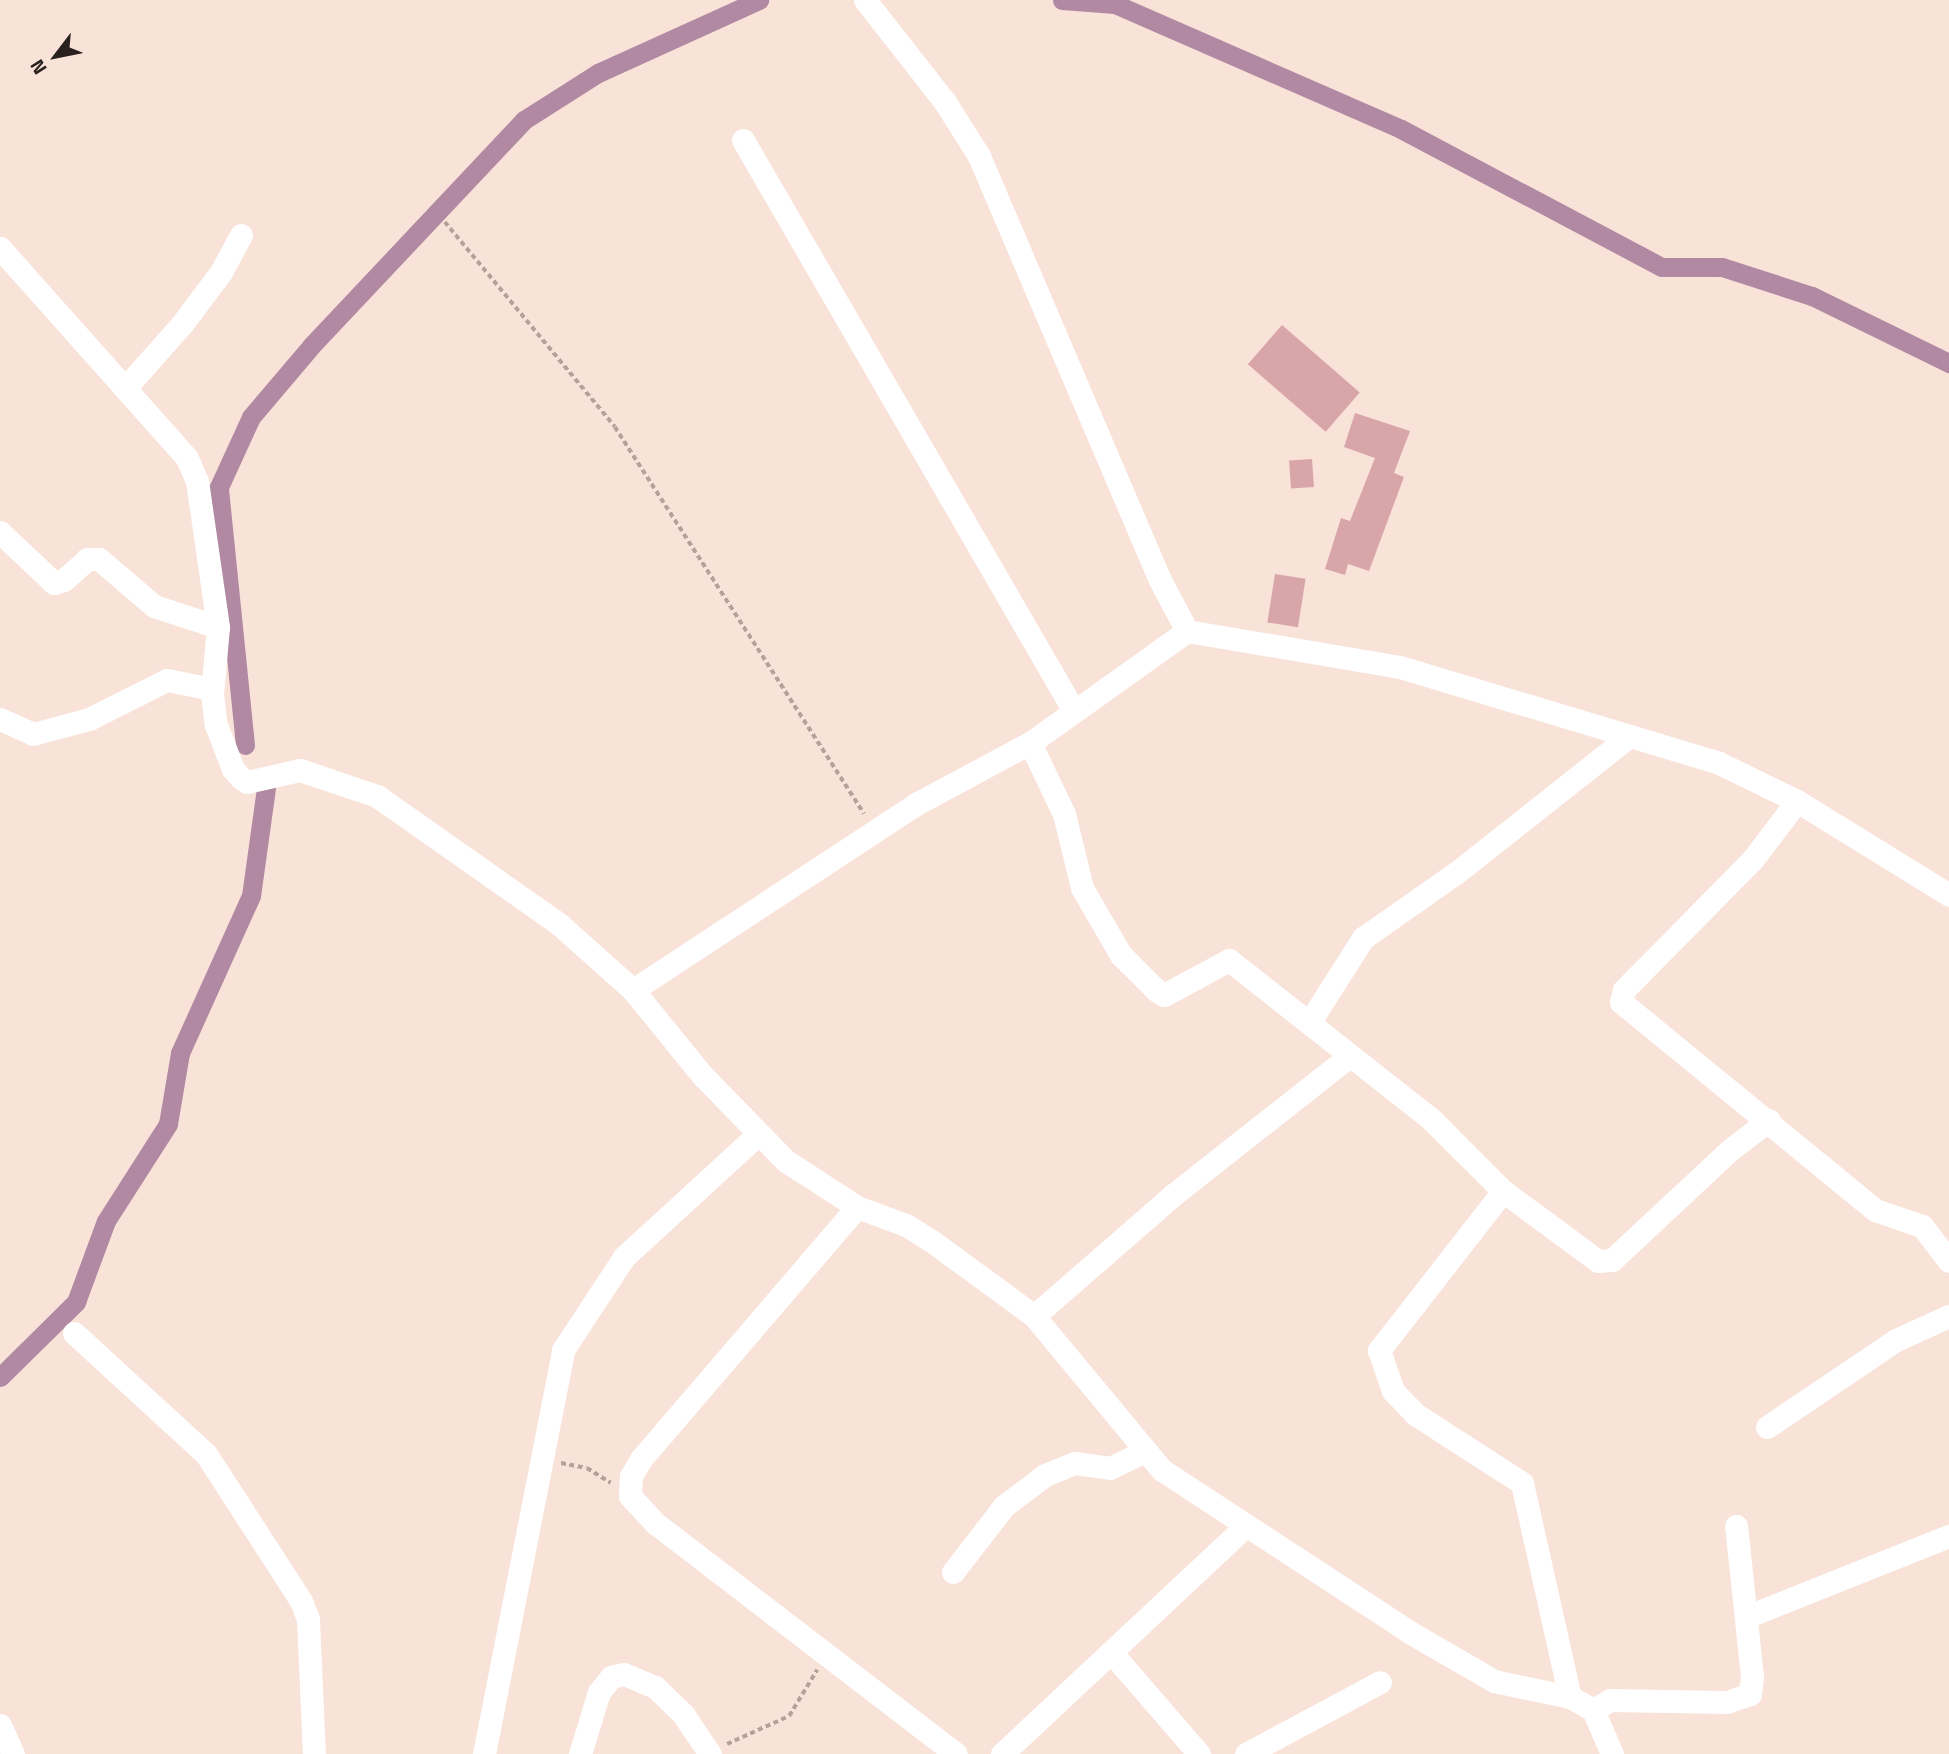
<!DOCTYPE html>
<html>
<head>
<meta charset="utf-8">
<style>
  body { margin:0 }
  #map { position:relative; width:1949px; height:1754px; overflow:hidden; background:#f9e2d8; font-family:"Titillium Web",sans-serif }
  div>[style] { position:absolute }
  .canal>* { height:19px; margin:-9.5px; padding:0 9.5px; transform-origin:9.5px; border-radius:9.5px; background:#b189a2 }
  .building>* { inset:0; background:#d8a6a9; transform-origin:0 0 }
  .path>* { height:3.5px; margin-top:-1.75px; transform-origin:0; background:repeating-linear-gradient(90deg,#b4a29a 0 5px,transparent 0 8.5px) }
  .minor>* { height:23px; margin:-11.5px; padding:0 11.5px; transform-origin:11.5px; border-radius:11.5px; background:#fff }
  span { translate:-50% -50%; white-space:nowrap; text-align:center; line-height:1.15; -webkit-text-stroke:5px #f9e2d8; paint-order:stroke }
  .north { position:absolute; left:21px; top:21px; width:70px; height:70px; -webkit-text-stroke:5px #f9e2d8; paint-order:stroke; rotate:238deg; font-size:19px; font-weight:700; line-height:28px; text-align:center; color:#29211d }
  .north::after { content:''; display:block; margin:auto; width:24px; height:32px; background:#29211d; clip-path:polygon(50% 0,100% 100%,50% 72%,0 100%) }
</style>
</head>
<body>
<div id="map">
  <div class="canal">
    <div style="left:1062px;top:0;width:53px;rotate:4.3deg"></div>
    <div style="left:1115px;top:4px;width:312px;rotate:23.6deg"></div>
    <div style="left:1401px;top:129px;width:295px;rotate:27.9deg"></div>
    <div style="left:1662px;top:267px;width:60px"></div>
    <div style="left:1722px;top:267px;width:95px;rotate:17.9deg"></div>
    <div style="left:1812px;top:296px;width:153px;rotate:26.1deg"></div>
    <div style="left:245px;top:745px;width:259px;rotate:-95.8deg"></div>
    <div style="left:219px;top:487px;width:77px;rotate:-65.4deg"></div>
    <div style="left:251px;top:417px;width:94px;rotate:-49.7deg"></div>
    <div style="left:312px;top:345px;width:309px;rotate:-46.7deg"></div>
    <div style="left:524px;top:120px;width:88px;rotate:-32.4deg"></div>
    <div style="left:598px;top:73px;width:177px;rotate:-24.4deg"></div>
    <div style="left:0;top:1377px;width:107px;rotate:-44.6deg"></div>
    <div style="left:76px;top:1302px;width:86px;rotate:-69.7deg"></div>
    <div style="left:106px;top:1221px;width:115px;rotate:-57.4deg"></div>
    <div style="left:168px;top:1124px;width:72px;rotate:-80.4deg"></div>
    <div style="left:180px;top:1053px;width:172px;rotate:-65.7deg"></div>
    <div style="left:251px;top:896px;width:109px;rotate:-82.1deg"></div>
  </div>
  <div class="building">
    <div style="left:1282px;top:325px;width:103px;height:52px;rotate:41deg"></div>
    <div style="clip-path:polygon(1355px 413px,1410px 431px,1394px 473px,1404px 477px,1369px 571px,1348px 564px,1345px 575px,1325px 569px,1341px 518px,1350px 521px,1375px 458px,1344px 447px)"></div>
    <div style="left:1312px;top:459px;width:28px;height:23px;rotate:86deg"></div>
    <div style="left:1275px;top:574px;width:31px;height:49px;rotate:9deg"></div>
  </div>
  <div class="path">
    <div style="left:445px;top:222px;width:266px;rotate:50.3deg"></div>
    <div style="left:615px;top:427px;width:460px;rotate:57.2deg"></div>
    <div style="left:561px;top:1463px;width:26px;rotate:11deg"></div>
    <div style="left:587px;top:1468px;width:28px;rotate:32deg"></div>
    <div style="left:727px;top:1744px;width:68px;rotate:-24.3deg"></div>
    <div style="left:789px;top:1716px;width:54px;rotate:-58.7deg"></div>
  </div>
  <div class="minor">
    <div style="left:865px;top:0;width:130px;rotate:51.9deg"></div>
    <div style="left:945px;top:102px;width:64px;rotate:57.8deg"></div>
    <div style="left:979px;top:156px;width:461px;rotate:66.9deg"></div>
    <div style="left:1160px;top:580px;width:58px;rotate:62.1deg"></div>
    <div style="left:743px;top:140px;width:660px;rotate:59.9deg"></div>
    <div style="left:0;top:248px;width:281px;rotate:48.3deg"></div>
    <div style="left:187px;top:458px;width:25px;rotate:67deg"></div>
    <div style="left:197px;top:481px;width:148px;rotate:81.8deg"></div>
    <div style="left:218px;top:627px;width:67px;rotate:95.1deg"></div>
    <div style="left:212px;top:694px;width:31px;rotate:83deg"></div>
    <div style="left:216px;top:725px;width:47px;rotate:68.9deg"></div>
    <div style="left:233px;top:769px;width:12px;rotate:48deg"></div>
    <div style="left:241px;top:778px;width:7px;rotate:34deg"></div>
    <div style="left:247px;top:782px;width:54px;rotate:-12.8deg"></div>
    <div style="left:300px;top:770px;width:81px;rotate:18.7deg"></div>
    <div style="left:377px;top:796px;width:223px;rotate:35.1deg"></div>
    <div style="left:559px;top:924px;width:99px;rotate:41.7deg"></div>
    <div style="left:633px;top:990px;width:111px;rotate:50.9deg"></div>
    <div style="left:703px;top:1076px;width:119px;rotate:45.7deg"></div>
    <div style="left:786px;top:1161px;width:85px;rotate:32.9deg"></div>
    <div style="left:857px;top:1207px;width:52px;rotate:20.2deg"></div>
    <div style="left:906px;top:1225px;width:32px;rotate:32deg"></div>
    <div style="left:933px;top:1242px;width:125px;rotate:36.2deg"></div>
    <div style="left:1034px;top:1316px;width:200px;rotate:50.3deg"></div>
    <div style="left:1162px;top:1470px;width:298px;rotate:33.2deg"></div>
    <div style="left:1411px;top:1633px;width:96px;rotate:30deg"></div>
    <div style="left:1494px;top:1681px;width:78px;rotate:11.9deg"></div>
    <div style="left:1570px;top:1697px;width:26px;rotate:29deg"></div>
    <div style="left:1593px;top:1710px;width:48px;rotate:66.6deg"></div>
    <div style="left:127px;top:386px;width:83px;rotate:-48.4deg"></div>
    <div style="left:182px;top:324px;width:65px;rotate:-53.1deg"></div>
    <div style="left:221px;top:272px;width:42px;rotate:-61.6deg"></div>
    <div style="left:0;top:532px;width:74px;rotate:43.4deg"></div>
    <div style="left:54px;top:583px;width:10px;rotate:-17deg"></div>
    <div style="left:64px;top:580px;width:31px;rotate:-42deg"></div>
    <div style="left:87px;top:559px;width:12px"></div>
    <div style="left:99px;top:559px;width:72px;rotate:40.5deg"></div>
    <div style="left:154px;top:606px;width:67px;rotate:18.2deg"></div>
    <div style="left:0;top:719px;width:36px;rotate:24deg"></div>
    <div style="left:33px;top:734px;width:58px;rotate:-15deg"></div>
    <div style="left:89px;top:719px;width:87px;rotate:-26.6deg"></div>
    <div style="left:167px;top:680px;width:46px;rotate:11.3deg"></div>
    <div style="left:1030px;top:743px;width:79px;rotate:64.4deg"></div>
    <div style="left:1064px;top:814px;width:76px;rotate:76.3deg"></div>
    <div style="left:1082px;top:888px;width:78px;rotate:59.8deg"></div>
    <div style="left:1121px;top:955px;width:49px;rotate:45deg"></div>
    <div style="left:1156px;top:990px;width:9px;rotate:32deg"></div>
    <div style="left:1164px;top:995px;width:74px;rotate:-28.3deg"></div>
    <div style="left:1229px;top:960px;width:256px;rotate:38.2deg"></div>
    <div style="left:1430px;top:1118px;width:103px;rotate:45deg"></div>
    <div style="left:1503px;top:1191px;width:118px;rotate:36.4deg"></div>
    <div style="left:1598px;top:1261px;width:14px;rotate:-4deg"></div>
    <div style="left:1612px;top:1260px;width:161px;rotate:-43deg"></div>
    <div style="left:1730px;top:1150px;width:49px;rotate:-37.6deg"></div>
    <div style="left:1797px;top:801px;width:73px;rotate:127.2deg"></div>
    <div style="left:1753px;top:859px;width:184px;rotate:134.6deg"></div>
    <div style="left:1624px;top:990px;width:12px;rotate:104deg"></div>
    <div style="left:1621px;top:1002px;width:328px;rotate:39.3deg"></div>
    <div style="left:1875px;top:1210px;width:50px;rotate:18.8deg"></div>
    <div style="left:1922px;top:1226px;width:44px;rotate:52.4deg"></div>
    <div style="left:633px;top:990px;width:339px;rotate:-33.3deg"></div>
    <div style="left:916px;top:804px;width:129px;rotate:-28.2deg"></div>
    <div style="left:1030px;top:743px;width:193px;rotate:-35.5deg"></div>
    <div style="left:1187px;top:631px;width:216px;rotate:9.6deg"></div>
    <div style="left:1400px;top:667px;width:333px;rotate:16.7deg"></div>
    <div style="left:1719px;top:763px;width:87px;rotate:26deg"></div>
    <div style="left:1797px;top:801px;width:179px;rotate:31.7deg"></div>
    <div style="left:1309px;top:1023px;width:101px;rotate:-57.6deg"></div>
    <div style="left:1363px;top:938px;width:113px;rotate:-35deg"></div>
    <div style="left:1456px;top:873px;width:219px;rotate:-38.3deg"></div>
    <div style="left:1503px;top:1191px;width:202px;rotate:127.9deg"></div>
    <div style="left:1379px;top:1350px;width:43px;rotate:71.1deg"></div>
    <div style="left:1393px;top:1391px;width:32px;rotate:46deg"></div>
    <div style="left:1415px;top:1414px;width:127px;rotate:32.8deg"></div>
    <div style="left:1522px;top:1483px;width:219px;rotate:77.4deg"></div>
    <div style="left:857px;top:1207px;width:332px;rotate:130.6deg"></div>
    <div style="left:641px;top:1459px;width:20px;rotate:120deg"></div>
    <div style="left:631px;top:1476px;width:20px;rotate:93deg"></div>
    <div style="left:630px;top:1496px;width:37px;rotate:47deg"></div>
    <div style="left:655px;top:1523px;width:379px;rotate:37.5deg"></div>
    <div style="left:1034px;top:1316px;width:184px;rotate:-41deg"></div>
    <div style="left:1173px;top:1195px;width:221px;rotate:-38.2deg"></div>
    <div style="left:74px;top:1333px;width:179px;rotate:42.5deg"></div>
    <div style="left:206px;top:1454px;width:175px;rotate:57.1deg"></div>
    <div style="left:301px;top:1601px;width:19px;rotate:69deg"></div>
    <div style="left:308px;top:1619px;width:135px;rotate:87.5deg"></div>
    <div style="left:1767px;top:1427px;width:156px;rotate:-34deg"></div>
    <div style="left:1896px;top:1340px;width:58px;rotate:-24.4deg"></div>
    <div style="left:953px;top:1572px;width:83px;rotate:-52.3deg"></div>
    <div style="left:1004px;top:1506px;width:51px;rotate:-37.1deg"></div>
    <div style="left:1045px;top:1475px;width:32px;rotate:-22deg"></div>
    <div style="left:1075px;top:1463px;width:35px;rotate:8deg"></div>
    <div style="left:1110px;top:1468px;width:39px;rotate:-26deg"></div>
    <div style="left:1746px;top:1617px;width:219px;rotate:-21.8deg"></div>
    <div style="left:1111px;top:1652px;width:135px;rotate:49.2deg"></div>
    <div style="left:1593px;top:1710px;width:20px;rotate:-30deg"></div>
    <div style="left:1610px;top:1700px;width:117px;rotate:1deg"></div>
    <div style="left:1727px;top:1702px;width:24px;rotate:-19deg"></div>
    <div style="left:1750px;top:1694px;width:17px;rotate:-83deg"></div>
    <div style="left:1752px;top:1677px;width:152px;rotate:-96deg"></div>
    <div style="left:0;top:1725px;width:32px;rotate:66deg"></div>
    <div style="left:484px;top:1754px;width:412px;rotate:-78.9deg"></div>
    <div style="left:563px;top:1350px;width:111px;rotate:-56.7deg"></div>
    <div style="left:624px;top:1257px;width:182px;rotate:-42.5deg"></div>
    <div style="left:580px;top:1754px;width:65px;rotate:-73deg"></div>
    <div style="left:599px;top:1692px;width:19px;rotate:-51deg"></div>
    <div style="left:611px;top:1677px;width:13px;rotate:-13deg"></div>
    <div style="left:624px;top:1674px;width:34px;rotate:23deg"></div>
    <div style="left:655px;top:1687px;width:39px;rotate:44deg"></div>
    <div style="left:683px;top:1714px;width:48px;rotate:56deg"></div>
    <div style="left:1002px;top:1754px;width:333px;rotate:-43.1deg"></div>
    <div style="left:1246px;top:1754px;width:152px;rotate:-28.2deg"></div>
  </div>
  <div class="north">N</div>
</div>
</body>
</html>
